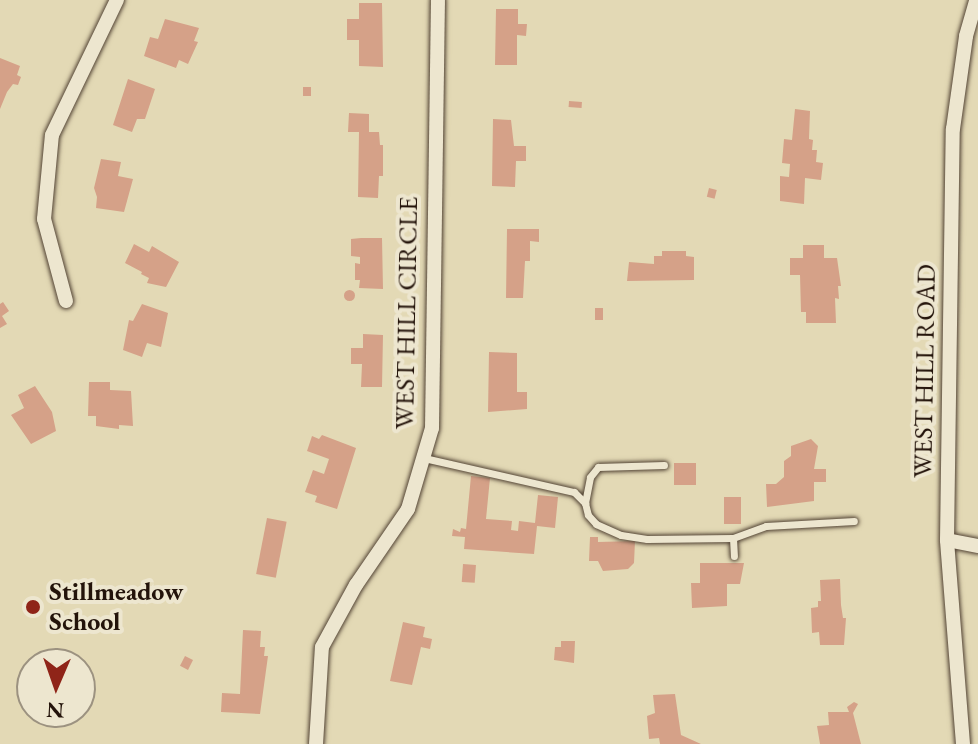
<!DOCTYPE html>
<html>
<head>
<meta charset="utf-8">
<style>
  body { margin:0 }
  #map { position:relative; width:978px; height:744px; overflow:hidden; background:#e3d9b5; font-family:"EB Garamond",serif }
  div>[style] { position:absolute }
  .building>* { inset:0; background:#d5a188; transform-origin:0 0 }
  .round { border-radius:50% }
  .roads { filter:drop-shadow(0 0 2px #534435) drop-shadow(0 0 2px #534435) }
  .service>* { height:7px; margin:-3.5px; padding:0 3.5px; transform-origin:3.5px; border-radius:3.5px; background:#ede6cf }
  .minor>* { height:14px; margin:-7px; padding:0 7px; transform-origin:7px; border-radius:7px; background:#ede6cf }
  .dots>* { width:22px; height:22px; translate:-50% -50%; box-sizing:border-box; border:4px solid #ede6cf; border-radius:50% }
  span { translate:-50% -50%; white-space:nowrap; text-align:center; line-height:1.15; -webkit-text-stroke:8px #ede6cf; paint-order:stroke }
  .street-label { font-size:26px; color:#23130a }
  .poi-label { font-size:26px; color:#23130a; font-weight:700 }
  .left { translate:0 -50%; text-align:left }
  .north { position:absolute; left:16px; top:648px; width:80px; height:80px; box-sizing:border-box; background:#ede6cf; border:2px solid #9c9280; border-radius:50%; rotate:182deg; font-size:22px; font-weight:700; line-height:32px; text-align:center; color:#23130a }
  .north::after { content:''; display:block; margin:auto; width:28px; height:36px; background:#8f2418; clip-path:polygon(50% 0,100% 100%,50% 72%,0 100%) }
</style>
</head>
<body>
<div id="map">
  <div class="building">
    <div style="clip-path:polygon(359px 3px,382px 3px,383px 67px,359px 66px,359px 40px,347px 40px,347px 19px,359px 19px)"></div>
    <div style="clip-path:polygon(496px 9px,518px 9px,518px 24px,527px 24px,526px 36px,517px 35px,517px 65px,495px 65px)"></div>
    <div style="clip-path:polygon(165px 19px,199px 28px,194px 41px,198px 42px,188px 64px,179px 60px,176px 68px,144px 56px,150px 37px,158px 39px)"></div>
    <div style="clip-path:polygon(0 58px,20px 66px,17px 75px,21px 77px,18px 85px,13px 84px,7px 92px,0 109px)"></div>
    <div style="clip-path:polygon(128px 79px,155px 89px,145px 119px,137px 119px,132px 132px,113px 125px)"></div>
    <div style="left:311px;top:87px;width:9px;height:8px;rotate:90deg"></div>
    <div style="left:569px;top:101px;width:13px;height:6px;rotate:4deg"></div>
    <div style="clip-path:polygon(795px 109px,810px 111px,809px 139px,813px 140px,812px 150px,817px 150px,816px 162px,823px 163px,821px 180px,805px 178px,804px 204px,780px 201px,780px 176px,789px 177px,790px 164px,782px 163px,784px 139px,792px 140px)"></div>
    <div style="clip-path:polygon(349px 113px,369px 114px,369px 132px,379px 132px,380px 145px,383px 145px,383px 176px,379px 176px,378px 198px,358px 197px,359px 132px,348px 132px)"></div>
    <div style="clip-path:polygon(493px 119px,511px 120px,514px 146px,526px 146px,526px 161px,516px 161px,515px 187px,492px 186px)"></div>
    <div style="clip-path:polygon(101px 159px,121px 162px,118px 176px,133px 179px,124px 212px,96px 208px,97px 197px,94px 188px)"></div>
    <div style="left:709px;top:188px;width:8px;height:9px;rotate:14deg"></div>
    <div style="clip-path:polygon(507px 229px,539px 229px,539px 242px,530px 241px,530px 261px,525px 261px,523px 298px,506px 298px)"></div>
    <div style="clip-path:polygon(361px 238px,382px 238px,383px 289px,359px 288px,360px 280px,355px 280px,355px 263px,360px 264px,360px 257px,351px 256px,351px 239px)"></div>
    <div style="clip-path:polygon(134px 244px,149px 252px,152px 246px,179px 262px,166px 287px,147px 283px,149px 278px,141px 274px,142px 272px,125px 263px)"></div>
    <div style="clip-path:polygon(803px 245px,824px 245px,824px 258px,837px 258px,841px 286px,838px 286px,839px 299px,835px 298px,836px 323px,806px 323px,806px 312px,801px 312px,800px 275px,790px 275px,790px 258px,803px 258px)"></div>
    <div style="clip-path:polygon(662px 251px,686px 251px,686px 256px,694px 257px,694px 280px,627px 281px,629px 262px,654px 264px,654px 256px,662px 256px)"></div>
    <div class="round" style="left:343.5px;top:289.5px;width:11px;height:11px"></div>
    <div style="clip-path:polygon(3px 302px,9px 311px,2px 316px,7px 324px,0 328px,0 304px)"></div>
    <div style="clip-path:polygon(142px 304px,168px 313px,161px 347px,147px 343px,142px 357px,123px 350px,129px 320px,133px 321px)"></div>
    <div style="left:595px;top:308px;width:8px;height:12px"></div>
    <div style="clip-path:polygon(363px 334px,383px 335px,382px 387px,361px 387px,362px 364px,351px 364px,351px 348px,363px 348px)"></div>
    <div style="clip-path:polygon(489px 352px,517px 353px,517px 392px,527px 392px,527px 409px,488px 412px)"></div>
    <div style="clip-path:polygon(89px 382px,110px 382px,110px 390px,131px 391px,133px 426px,119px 425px,119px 429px,96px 426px,96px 416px,88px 416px)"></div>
    <div style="clip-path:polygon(35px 386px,52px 412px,56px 431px,31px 444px,11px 415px,24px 408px,18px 395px)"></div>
    <div style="clip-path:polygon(322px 435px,356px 448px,337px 509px,315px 502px,317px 496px,305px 492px,313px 470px,324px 474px,329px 459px,307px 451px,312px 436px,319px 439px)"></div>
    <div style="clip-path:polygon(811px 439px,818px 446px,814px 469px,826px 469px,826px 482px,814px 482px,814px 501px,767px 507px,766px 484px,776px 484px,784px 477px,784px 461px,791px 456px,791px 446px)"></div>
    <div style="left:674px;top:463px;width:22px;height:22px"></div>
    <div style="clip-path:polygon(471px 476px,490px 478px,486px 519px,512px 521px,511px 530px,518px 531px,519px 521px,535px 523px,538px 495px,558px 497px,555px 528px,537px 526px,534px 554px,464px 549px,465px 537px,452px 536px,453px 529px,460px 532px,461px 528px,466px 529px)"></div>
    <div style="left:724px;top:497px;width:17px;height:27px"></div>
    <div style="left:267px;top:518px;width:20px;height:57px;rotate:11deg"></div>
    <div style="clip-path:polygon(590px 537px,598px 537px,598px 542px,635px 541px,634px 563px,628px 569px,603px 571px,598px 561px,589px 561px)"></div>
    <div style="clip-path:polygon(700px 563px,744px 563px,740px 584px,727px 584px,727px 606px,692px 608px,691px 583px,700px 583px)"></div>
    <div style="left:463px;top:564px;width:13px;height:18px;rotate:4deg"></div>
    <div style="clip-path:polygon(840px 579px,841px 605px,843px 618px,846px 618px,844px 645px,820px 645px,819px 632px,812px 633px,811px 608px,818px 607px,818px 601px,821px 601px,820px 580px)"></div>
    <div style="clip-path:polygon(403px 622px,425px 627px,423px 637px,432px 639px,430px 649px,421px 647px,412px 685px,390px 681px)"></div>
    <div style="clip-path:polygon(243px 630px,261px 631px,260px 647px,265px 647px,264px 656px,268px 656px,260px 714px,221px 712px,222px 693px,240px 694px)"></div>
    <div style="clip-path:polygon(561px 641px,575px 641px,574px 663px,554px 660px,555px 647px,561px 647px)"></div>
    <div style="left:185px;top:656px;width:9px;height:11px;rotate:27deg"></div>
    <div style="clip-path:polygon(675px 694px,681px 735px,701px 744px,660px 744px,659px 738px,649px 739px,647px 716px,655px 713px,653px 695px)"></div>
    <div style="clip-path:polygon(854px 702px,858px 704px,853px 713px,861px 744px,820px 744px,817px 726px,829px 725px,828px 712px,849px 712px,847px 707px)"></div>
  </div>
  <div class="roads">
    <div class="service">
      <div style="left:424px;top:458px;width:154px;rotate:12.8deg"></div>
      <div style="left:574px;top:492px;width:16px;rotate:45deg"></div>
      <div style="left:585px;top:503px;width:12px;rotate:76deg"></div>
      <div style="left:588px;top:515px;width:12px;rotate:48deg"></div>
      <div style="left:596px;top:524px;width:27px;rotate:24deg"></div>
      <div style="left:621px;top:535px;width:26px;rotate:9deg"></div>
      <div style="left:647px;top:539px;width:86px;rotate:-0.7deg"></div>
      <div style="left:733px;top:538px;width:18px;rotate:87deg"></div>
      <div style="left:585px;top:503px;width:26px;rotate:-79deg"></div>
      <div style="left:590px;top:477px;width:13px;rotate:-51deg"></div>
      <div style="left:598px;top:467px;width:66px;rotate:-1.7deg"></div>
      <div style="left:733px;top:538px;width:35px;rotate:-20deg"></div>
      <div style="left:766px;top:526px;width:88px;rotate:-3.3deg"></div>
    </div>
    <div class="minor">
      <div style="left:66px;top:301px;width:85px;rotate:-105deg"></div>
      <div style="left:44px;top:219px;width:84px;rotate:-84.6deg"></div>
      <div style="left:52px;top:135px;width:150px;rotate:-64.3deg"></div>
      <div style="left:947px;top:540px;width:32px;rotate:11deg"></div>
      <div style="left:316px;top:744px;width:97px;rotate:-86.5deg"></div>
      <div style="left:322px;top:647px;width:71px;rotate:-61.3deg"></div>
      <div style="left:356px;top:585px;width:92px;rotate:-55.6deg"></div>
      <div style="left:408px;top:509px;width:84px;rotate:-73.5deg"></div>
      <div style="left:432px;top:428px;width:428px;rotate:-89.2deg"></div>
      <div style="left:963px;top:744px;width:205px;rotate:-94.5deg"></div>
      <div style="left:947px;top:540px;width:411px;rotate:-89.2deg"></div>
      <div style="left:953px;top:129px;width:94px;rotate:-82deg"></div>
      <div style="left:966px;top:36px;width:37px;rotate:-74deg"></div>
    </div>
  </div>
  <div class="dots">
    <div style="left:33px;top:607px;background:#8f2418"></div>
  </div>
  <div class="street-label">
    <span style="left:407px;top:313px;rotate:-89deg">WEST HILL CIRCLE</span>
    <span style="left:925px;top:371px;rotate:-89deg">WEST HILL ROAD</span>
  </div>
  <div class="poi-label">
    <span class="left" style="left:49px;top:607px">Stillmeadow<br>School</span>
  </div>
  <div class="north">N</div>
</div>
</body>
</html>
